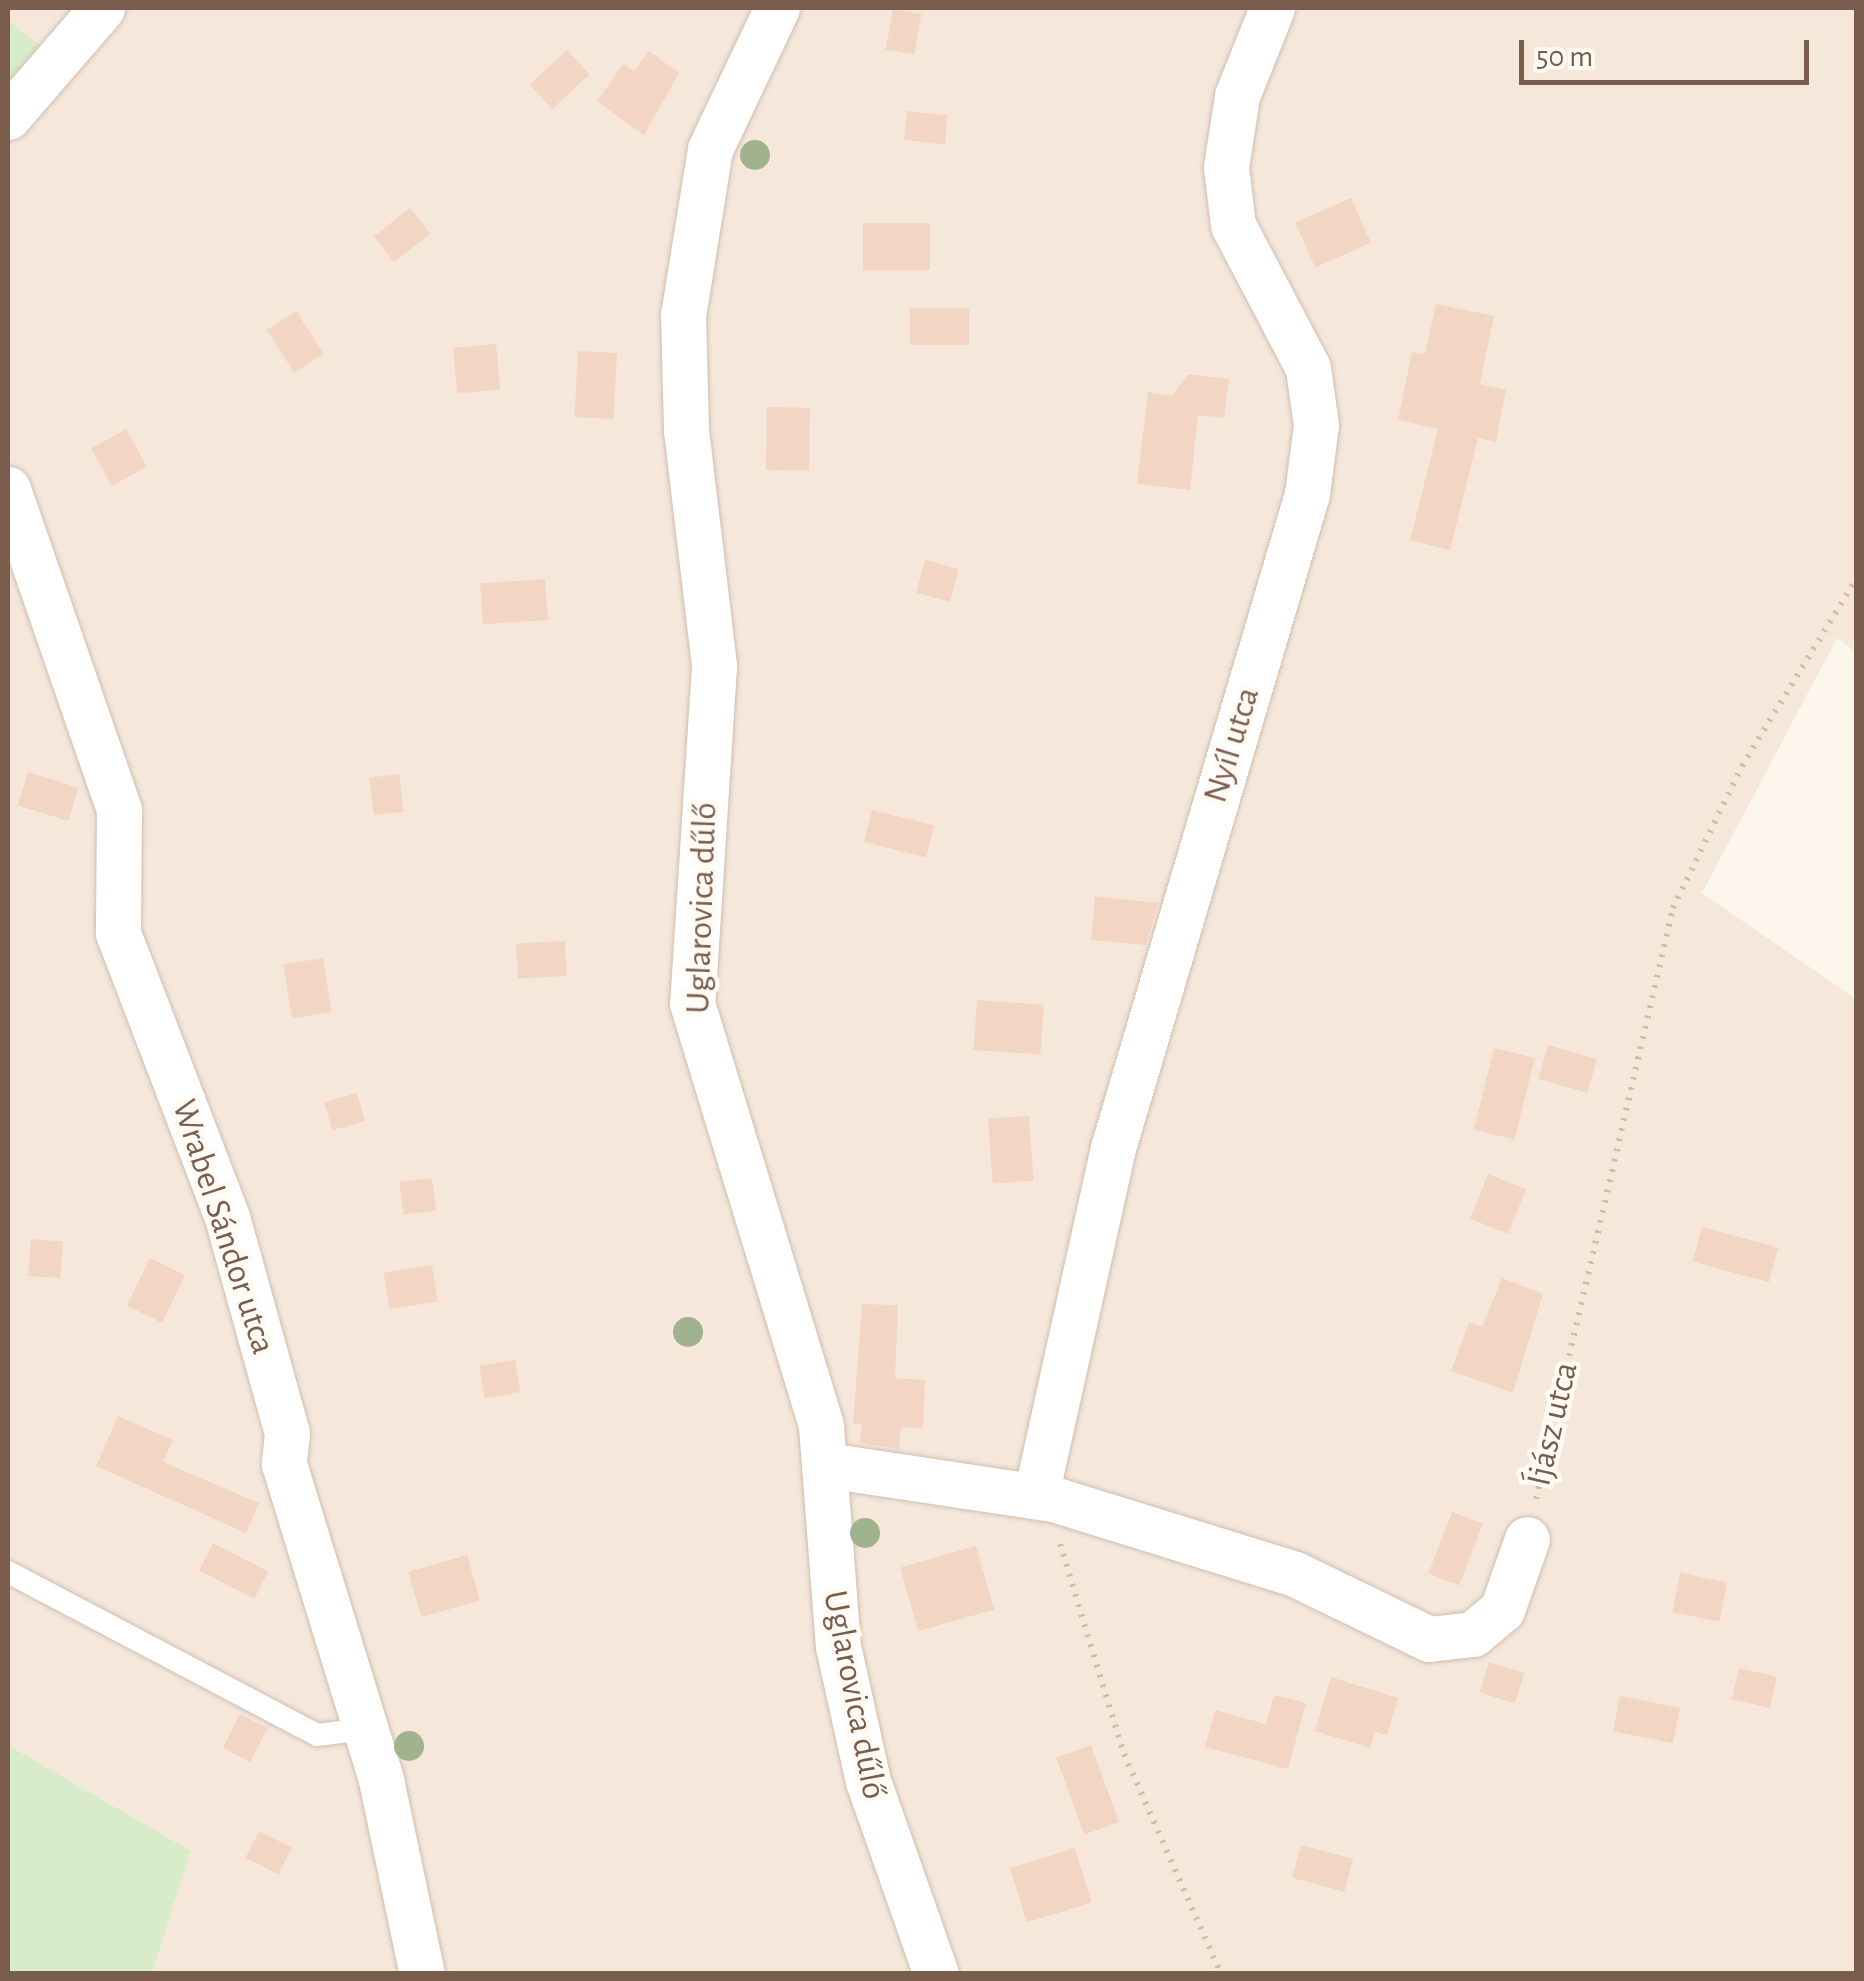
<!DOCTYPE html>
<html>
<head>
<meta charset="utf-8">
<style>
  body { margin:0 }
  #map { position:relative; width:1864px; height:1981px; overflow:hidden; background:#fdf6ec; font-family:"Alegreya Sans",sans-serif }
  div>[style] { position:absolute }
  .residential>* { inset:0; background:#f5e8da }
  .green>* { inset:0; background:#d8ecc9 }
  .building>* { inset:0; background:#f3d5c3; transform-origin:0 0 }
  .path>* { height:6px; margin-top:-3px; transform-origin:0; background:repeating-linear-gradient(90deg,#d9b8a5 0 2.5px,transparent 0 10.5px) }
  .roads { filter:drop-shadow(0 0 2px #d1beb0) drop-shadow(0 0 2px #d1beb0) }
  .lane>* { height:22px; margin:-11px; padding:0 11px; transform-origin:11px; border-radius:11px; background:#fff }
  .street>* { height:45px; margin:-22.5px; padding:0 22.5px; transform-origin:22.5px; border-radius:22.5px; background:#fff }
  .trees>* { width:30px; height:30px; margin:-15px; border-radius:50%; background:#a0b28e }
  span { translate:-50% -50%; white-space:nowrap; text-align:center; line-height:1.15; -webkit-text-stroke:9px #fffaf3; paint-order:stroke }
  .street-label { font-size:35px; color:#7a5c4d }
  .frame { position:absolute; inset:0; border:10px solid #7a5c4d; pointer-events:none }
  .scale { position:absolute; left:1519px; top:40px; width:290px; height:45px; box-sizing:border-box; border:5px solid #7a5c4d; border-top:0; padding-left:12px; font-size:30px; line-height:35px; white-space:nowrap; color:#7a5c4d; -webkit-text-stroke:8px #fffaf3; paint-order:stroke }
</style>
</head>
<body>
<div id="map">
  <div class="residential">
    <div style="clip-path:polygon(8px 8px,1856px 8px,1856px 652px,1837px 638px,1702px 893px,1856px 999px,1856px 1973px,152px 1973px,191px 1851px,8px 1745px,8px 116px,44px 49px,8px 20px)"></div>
  </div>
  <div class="green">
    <div style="clip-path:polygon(8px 20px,45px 49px,8px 116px)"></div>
    <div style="clip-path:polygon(8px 1745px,191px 1851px,152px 1973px,8px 1973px)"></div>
  </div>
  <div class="building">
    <div style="left:893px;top:9px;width:29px;height:41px;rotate:10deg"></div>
    <div style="left:567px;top:50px;width:33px;height:51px;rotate:47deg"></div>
    <div style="clip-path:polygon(649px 51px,679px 73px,644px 135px,597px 101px,623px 64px,634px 71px)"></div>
    <div style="left:907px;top:111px;width:41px;height:29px;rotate:6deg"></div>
    <div style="left:1351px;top:198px;width:49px;height:61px;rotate:66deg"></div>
    <div style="left:410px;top:208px;width:33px;height:46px;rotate:52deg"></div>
    <div style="left:863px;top:223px;width:67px;height:47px"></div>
    <div style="clip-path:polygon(1436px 304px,1494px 316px,1480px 384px,1506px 390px,1496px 442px,1478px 438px,1450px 550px,1410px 540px,1438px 429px,1398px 420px,1412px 352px,1425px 354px)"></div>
    <div style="left:969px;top:308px;width:37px;height:59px;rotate:90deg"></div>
    <div style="left:296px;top:311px;width:51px;height:35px;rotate:57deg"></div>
    <div style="left:496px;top:344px;width:46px;height:43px;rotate:85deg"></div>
    <div style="left:578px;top:351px;width:39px;height:66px;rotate:3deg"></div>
    <div style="clip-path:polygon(1188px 374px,1229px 379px,1224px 418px,1198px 415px,1190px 490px,1137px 484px,1148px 392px,1172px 396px)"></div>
    <div style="left:767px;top:407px;width:43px;height:63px;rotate:1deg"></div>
    <div style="left:126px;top:429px;width:43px;height:40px;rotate:61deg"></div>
    <div style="left:925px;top:560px;width:35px;height:34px;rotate:15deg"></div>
    <div style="left:545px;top:579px;width:41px;height:65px;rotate:86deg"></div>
    <div style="left:28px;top:772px;width:53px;height:35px;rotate:17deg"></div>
    <div style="left:399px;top:774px;width:38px;height:30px;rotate:83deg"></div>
    <div style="left:872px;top:810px;width:64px;height:33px;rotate:14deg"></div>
    <div style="clip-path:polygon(1095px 896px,1158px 903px,1146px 945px,1091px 940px)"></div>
    <div style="left:565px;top:941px;width:35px;height:49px;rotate:87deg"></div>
    <div style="left:323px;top:958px;width:55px;height:40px;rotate:81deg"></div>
    <div style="left:977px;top:1000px;width:67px;height:50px;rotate:4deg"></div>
    <div style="left:1548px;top:1045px;width:51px;height:35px;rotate:16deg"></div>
    <div style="left:1494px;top:1048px;width:42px;height:84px;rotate:14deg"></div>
    <div style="left:357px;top:1093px;width:29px;height:34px;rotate:74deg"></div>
    <div style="left:1029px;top:1116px;width:65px;height:41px;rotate:86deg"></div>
    <div style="left:1488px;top:1174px;width:41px;height:48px;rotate:22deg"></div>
    <div style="left:432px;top:1178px;width:33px;height:33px;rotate:83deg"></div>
    <div style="left:1702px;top:1227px;width:79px;height:36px;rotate:15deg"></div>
    <div style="left:31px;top:1239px;width:32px;height:37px;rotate:4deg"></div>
    <div style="left:150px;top:1258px;width:39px;height:53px;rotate:26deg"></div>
    <div style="left:432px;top:1265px;width:37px;height:49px;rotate:81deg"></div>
    <div style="clip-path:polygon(1502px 1278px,1543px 1294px,1513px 1393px,1451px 1371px,1469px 1322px,1482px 1327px)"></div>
    <div style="clip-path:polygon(862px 1304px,898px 1305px,895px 1378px,925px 1380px,923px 1428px,901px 1427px,899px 1449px,860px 1443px,862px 1424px,853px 1424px)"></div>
    <div style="left:515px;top:1360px;width:33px;height:36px;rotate:81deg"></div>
    <div style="clip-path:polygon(118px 1416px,173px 1440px,163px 1462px,259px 1503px,246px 1533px,96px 1466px)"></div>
    <div style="left:1452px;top:1512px;width:33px;height:66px;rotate:21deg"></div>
    <div style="left:213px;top:1543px;width:62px;height:31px;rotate:27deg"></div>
    <div style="left:976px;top:1546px;width:66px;height:79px;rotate:74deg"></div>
    <div style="left:467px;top:1555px;width:47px;height:61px;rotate:74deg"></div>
    <div style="left:1680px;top:1573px;width:48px;height:40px;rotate:11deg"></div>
    <div style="left:1489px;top:1662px;width:37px;height:32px;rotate:17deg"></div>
    <div style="left:1739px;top:1668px;width:39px;height:32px;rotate:13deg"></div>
    <div style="clip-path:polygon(1331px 1677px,1398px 1698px,1387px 1735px,1375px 1732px,1370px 1748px,1315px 1731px)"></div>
    <div style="clip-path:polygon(1274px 1695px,1306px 1703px,1288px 1769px,1205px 1747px,1215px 1710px,1266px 1724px)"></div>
    <div style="left:1620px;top:1696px;width:61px;height:36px;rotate:11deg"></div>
    <div style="left:240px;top:1714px;width:31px;height:38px;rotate:27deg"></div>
    <div style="left:1091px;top:1745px;width:82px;height:37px;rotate:70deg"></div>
    <div style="left:259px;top:1831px;width:37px;height:30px;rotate:27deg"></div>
    <div style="left:1301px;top:1845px;width:54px;height:34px;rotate:15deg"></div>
    <div style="left:1075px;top:1848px;width:57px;height:68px;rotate:73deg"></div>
  </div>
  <div class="path">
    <div style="left:1536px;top:1499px;width:607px;rotate:-76.95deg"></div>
    <div style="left:1673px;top:908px;width:158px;rotate:-64.1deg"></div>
    <div style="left:1742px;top:766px;width:219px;rotate:-58.6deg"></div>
    <div style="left:1060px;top:1544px;width:220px;rotate:73.1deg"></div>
    <div style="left:1124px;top:1754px;width:240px;rotate:66.2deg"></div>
  </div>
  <div class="roads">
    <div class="lane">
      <div style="left:8px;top:1572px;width:349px;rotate:27.8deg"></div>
      <div style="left:317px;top:1735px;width:48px;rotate:-7.1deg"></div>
    </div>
    <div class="street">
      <div style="left:777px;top:8px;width:156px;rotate:115.4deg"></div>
      <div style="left:710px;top:149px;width:168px;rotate:99.2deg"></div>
      <div style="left:683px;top:315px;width:115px;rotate:88.5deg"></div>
      <div style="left:686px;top:430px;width:238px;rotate:83.2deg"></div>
      <div style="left:714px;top:666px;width:338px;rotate:93.7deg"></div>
      <div style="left:692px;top:1003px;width:442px;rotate:73deg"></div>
      <div style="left:821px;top:1426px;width:221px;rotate:85.6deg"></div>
      <div style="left:838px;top:1646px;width:138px;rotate:77.5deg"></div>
      <div style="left:868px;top:1781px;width:205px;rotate:70.6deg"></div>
      <div style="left:8px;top:117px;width:144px;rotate:-49.2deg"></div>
      <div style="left:8px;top:489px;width:340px;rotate:70.9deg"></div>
      <div style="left:119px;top:810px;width:123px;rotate:90.5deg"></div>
      <div style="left:118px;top:933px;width:304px;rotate:69deg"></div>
      <div style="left:227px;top:1217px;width:224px;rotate:74.5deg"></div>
      <div style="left:287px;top:1433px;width:31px;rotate:96deg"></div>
      <div style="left:284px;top:1464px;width:331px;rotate:72.9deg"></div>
      <div style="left:381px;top:1780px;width:198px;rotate:78.1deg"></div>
      <div style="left:827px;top:1465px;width:229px;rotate:8.6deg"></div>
      <div style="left:1053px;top:1499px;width:253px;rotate:17.2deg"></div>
      <div style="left:1295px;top:1574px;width:149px;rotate:25.9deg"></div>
      <div style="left:1429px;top:1639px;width:44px;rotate:-6.5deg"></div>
      <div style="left:1473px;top:1634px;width:38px;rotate:-40deg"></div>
      <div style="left:1502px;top:1610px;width:75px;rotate:-70.6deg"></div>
      <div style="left:1036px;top:1495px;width:355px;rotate:-77.5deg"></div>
      <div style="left:1113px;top:1148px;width:682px;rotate:-73.48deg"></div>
      <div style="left:1307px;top:494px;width:70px;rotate:-82.6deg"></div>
      <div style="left:1316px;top:425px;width:58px;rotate:-98deg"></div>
      <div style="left:1308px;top:368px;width:161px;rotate:-117.7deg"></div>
      <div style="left:1233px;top:225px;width:58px;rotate:-96.9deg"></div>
      <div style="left:1226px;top:167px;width:72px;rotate:-81.2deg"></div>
      <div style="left:1237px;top:96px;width:95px;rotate:-68.3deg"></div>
    </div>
  </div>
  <div class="trees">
    <div style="left:755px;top:155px"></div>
    <div style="left:688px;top:1332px"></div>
    <div style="left:865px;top:1533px"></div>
    <div style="left:409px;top:1746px"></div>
  </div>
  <div class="street-label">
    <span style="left:1232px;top:745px;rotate:-73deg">Nyíl utca</span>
    <span style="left:702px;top:908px;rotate:-88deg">Uglarovica dűlő</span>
    <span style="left:223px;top:1227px;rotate:72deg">Wrabel Sándor utca</span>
    <span style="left:1553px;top:1424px;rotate:-77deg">Íjász utca</span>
    <span style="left:854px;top:1695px;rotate:79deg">Uglarovica dűlő</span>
  </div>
  <div class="frame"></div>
  <div class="scale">50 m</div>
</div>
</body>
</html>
